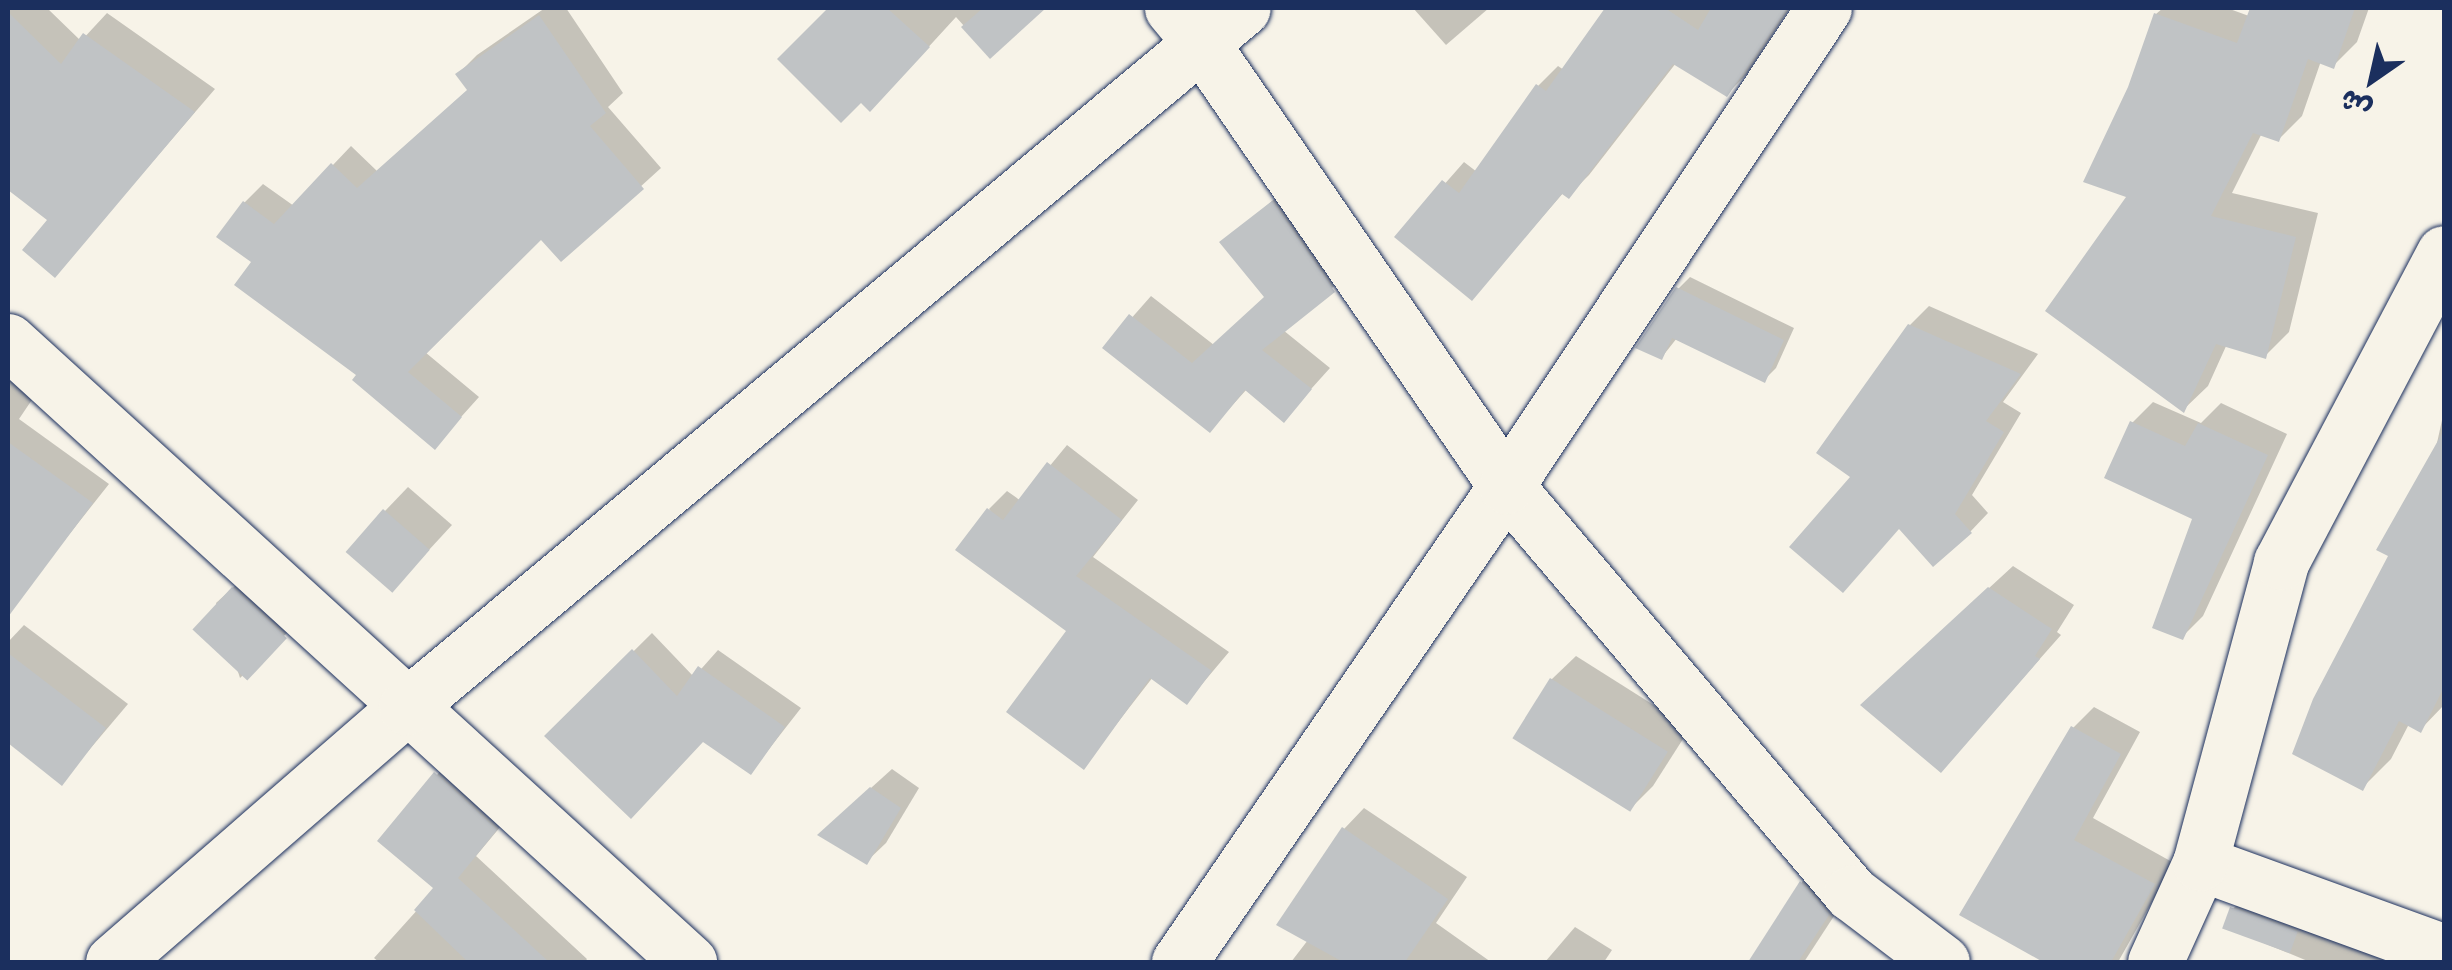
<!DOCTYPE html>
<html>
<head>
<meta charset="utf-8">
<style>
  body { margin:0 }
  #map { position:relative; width:2452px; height:970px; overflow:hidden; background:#f7f3e8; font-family:"Shantell Sans","Playpen Sans Arabic",sans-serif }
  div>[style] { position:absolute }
  .shadow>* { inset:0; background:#0003 }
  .building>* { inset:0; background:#c0c3c5; transform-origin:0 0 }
  .roads { filter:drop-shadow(0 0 2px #1b2f5e) drop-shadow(0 0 2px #1b2f5e) }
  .minor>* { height:55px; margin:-27.5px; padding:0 27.5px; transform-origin:27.5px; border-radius:27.5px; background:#f7f3e8 }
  span { translate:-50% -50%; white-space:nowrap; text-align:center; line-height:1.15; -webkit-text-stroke:8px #f7f3e8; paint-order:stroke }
  .frame { position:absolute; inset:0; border:10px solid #1b2f5e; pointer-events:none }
  .north { position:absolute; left:2322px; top:30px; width:100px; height:100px; -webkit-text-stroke:8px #f7f3e8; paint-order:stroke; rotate:214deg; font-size:28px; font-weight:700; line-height:40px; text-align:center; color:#1b2f5e }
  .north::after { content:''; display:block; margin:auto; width:35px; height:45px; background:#1b2f5e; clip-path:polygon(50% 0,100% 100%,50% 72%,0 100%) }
</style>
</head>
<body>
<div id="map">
  <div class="shadow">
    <div style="clip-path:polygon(8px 8px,47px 8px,81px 41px,107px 13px,215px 89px,55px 275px,51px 220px,8px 187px,8px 104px,23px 83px,8px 68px)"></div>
    <div style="clip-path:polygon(545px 8px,566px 8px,623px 93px,608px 107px,661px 168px,562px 258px,541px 236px,425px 352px,479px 397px,435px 446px,359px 375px,254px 262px,244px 203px,263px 184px,294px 206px,351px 146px,377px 171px,469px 89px,458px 74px,477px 55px)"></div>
    <div style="clip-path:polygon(828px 8px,1042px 8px,990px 55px,956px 17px,890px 89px)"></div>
    <div style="clip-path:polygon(1413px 8px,1489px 8px,1446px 45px)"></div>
    <div style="clip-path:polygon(1608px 8px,1790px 8px,1747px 74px,1727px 94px,1676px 63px,1589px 175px,1569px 195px,1564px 192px,1472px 298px,1398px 237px,1464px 162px,1477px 172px,1538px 86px,1558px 66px,1564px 70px)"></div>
    <div style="clip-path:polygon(2163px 8px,2227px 8px,2249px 16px,2252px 8px,2369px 8px,2357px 42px,2333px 66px,2321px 61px,2302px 116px,2279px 139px,2262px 133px,2232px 193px,2318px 213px,2289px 332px,2265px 356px,2227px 344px,2208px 386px,2184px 409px,2130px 196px,2130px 88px,2156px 14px)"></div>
    <div style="clip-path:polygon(1293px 183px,1353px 270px,1283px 330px,1330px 368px,1284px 419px,1247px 389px,1210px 430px,1106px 347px,1151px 296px,1214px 345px,1266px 296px,1223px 243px)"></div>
    <div style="clip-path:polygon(1690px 277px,1794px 328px,1776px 368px,1764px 380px,1677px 338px,1662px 357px,1678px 289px)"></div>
    <div style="clip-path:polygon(1929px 306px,2038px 354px,2003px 402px,2021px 413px,1972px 495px,1988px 513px,1970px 532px,1854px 476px,1910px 325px)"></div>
    <div style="clip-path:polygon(8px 346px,44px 382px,19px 419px,109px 484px,37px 575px,8px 554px)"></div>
    <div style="clip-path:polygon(2153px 402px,2201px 423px,2221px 403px,2287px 434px,2203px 616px,2182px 637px,2195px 517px,2132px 423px)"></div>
    <div style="clip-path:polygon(2444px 411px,2444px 705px,2420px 730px,2409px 724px,2391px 759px,2362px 788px,2391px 555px,2435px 452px)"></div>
    <div style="clip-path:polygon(1067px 445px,1138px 500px,1093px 557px,1229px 652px,1187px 702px,1153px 677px,1084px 766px,1069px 630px,989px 509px,1007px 491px,1021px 501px)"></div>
    <div style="clip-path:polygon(408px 487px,452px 525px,392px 590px,385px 511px)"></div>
    <div style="clip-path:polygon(257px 566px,308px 613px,240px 678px,216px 603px)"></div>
    <div style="clip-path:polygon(2013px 566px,2074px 605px,2057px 632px,2061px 635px,1941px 770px,1887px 682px)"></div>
    <div style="clip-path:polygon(24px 625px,128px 704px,62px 782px,8px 740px,8px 642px)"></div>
    <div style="clip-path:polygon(652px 633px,694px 677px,718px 650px,801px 708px,751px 772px,703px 739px,548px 736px)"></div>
    <div style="clip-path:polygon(1576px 656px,1690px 728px,1653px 786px,1630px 809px,1515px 738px,1552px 679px)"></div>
    <div style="clip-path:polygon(2094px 707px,2140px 732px,2093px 818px,2174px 863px,2118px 962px,2048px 962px,1963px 914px,2073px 728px)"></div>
    <div style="clip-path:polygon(456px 753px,516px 808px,476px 856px,587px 959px,585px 962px,379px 962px,374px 958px,437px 888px,380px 841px)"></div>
    <div style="clip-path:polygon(892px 769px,919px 788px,886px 843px,866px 862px,840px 816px)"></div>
    <div style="clip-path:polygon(1364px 808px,1467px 877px,1436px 923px,1491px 962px,1291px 962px,1308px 940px,1344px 829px)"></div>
    <div style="clip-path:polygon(1824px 860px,1851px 890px,1804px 962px,1751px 962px,1802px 882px)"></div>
    <div style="clip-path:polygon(2244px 897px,2403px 962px,2310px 962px,2225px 927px,2233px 909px)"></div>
    <div style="clip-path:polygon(1575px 927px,1612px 950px,1604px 962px,1545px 962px)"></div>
  </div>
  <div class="building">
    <div style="clip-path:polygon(828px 8px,887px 8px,930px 47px,870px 112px,861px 103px,841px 123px,777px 59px)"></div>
    <div style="clip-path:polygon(983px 8px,1046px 8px,990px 59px,961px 27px)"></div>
    <div style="clip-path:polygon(1605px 8px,1665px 8px,1698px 30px,1711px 8px,1787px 8px,1727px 97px,1673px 64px,1569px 199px,1562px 194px,1472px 301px,1394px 237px,1442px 180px,1459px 193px,1536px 84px,1546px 91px)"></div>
    <div style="clip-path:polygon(2250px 8px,2355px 8px,2334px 69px,2308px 59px,2279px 142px,2253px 133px,2211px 216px,2296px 237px,2266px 359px,2216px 344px,2184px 413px,2045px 311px,2126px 197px,2083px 182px,2128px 87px,2154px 13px,2237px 43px)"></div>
    <div style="clip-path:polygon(8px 12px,61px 64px,83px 33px,195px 112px,55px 278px,22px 250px,47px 220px,8px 190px)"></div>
    <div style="clip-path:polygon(539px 15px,606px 113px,590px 126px,644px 189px,561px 262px,541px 240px,408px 372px,462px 417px,435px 450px,352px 380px,356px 375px,234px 285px,251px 262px,216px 237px,243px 201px,274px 224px,331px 163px,357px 188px,467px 90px,455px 74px)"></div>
    <div style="clip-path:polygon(1272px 201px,1335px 292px,1262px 350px,1312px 389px,1284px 423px,1245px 390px,1210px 433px,1102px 348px,1129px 314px,1192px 363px,1264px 297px,1219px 242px)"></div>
    <div style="clip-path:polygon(1676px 287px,1784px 340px,1765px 383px,1672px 338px,1662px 360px,1635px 348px)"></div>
    <div style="clip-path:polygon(1908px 324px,2021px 374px,1986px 421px,2004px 432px,1955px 514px,1972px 533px,1933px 567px,1899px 529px,1843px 593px,1789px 547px,1850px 477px,1816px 453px)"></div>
    <div style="clip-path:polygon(2130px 421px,2185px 446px,2198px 423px,2268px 455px,2183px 640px,2152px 628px,2192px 519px,2104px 478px)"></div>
    <div style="clip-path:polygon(2444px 430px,2444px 687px,2421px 733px,2399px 721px,2363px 791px,2292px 754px,2313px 699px,2388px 556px,2376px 550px)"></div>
    <div style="clip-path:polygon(8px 442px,93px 503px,8px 617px)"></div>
    <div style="clip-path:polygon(1047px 462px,1122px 520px,1076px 576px,1212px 671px,1187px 705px,1150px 678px,1084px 770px,1006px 712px,1066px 631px,955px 550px,987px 508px,1003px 520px)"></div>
    <div style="left:383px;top:509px;width:62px;height:57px;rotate:41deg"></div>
    <div style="left:232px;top:587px;width:75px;height:58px;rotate:43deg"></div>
    <div style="clip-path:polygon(1988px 587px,2052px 629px,2035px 656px,2040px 659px,1941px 773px,1860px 705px)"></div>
    <div style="clip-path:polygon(632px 649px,677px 696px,698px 666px,785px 727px,751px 775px,703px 742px,631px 819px,544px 736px)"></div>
    <div style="clip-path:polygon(8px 653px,106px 728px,62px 786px,8px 743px)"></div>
    <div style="left:1550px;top:678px;width:139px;height:71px;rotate:32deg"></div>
    <div style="clip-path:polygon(2071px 726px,2121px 754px,2074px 840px,2155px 884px,2111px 962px,2043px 962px,1959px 915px)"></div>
    <div style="clip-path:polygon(434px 772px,497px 830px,458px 878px,549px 962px,468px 962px,414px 910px,433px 888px,377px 841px)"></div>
    <div style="clip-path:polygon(870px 787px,901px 808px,867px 865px,817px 835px)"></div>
    <div style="clip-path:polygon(1342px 827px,1448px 899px,1405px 962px,1343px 962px,1276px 925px)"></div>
    <div style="clip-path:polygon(1800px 881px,1829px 915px,1798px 962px,1748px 962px)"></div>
    <div style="left:2230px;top:907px;width:72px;height:23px;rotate:20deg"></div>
  </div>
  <div class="roads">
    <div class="minor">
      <div style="left:1172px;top:8px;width:47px;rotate:50.2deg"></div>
      <div style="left:1202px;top:44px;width:536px;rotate:55.48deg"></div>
      <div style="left:1506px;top:486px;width:534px;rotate:49.71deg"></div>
      <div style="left:1851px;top:893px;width:114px;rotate:37.2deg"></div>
      <div style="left:8px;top:341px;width:922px;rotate:42.36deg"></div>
      <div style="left:2200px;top:863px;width:260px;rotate:20deg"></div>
      <div style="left:113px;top:962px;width:388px;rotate:-41deg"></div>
      <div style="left:406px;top:707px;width:1090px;rotate:-39.87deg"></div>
      <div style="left:1179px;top:962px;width:577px;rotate:-55.51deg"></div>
      <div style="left:1506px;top:486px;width:574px;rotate:-56.37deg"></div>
      <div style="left:2155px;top:962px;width:109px;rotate:-65.6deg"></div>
      <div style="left:2200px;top:863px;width:312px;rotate:-74.9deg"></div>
      <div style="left:2281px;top:562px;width:349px;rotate:-62.2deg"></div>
    </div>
  </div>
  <div class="frame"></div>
  <div class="north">ش</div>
</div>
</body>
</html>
